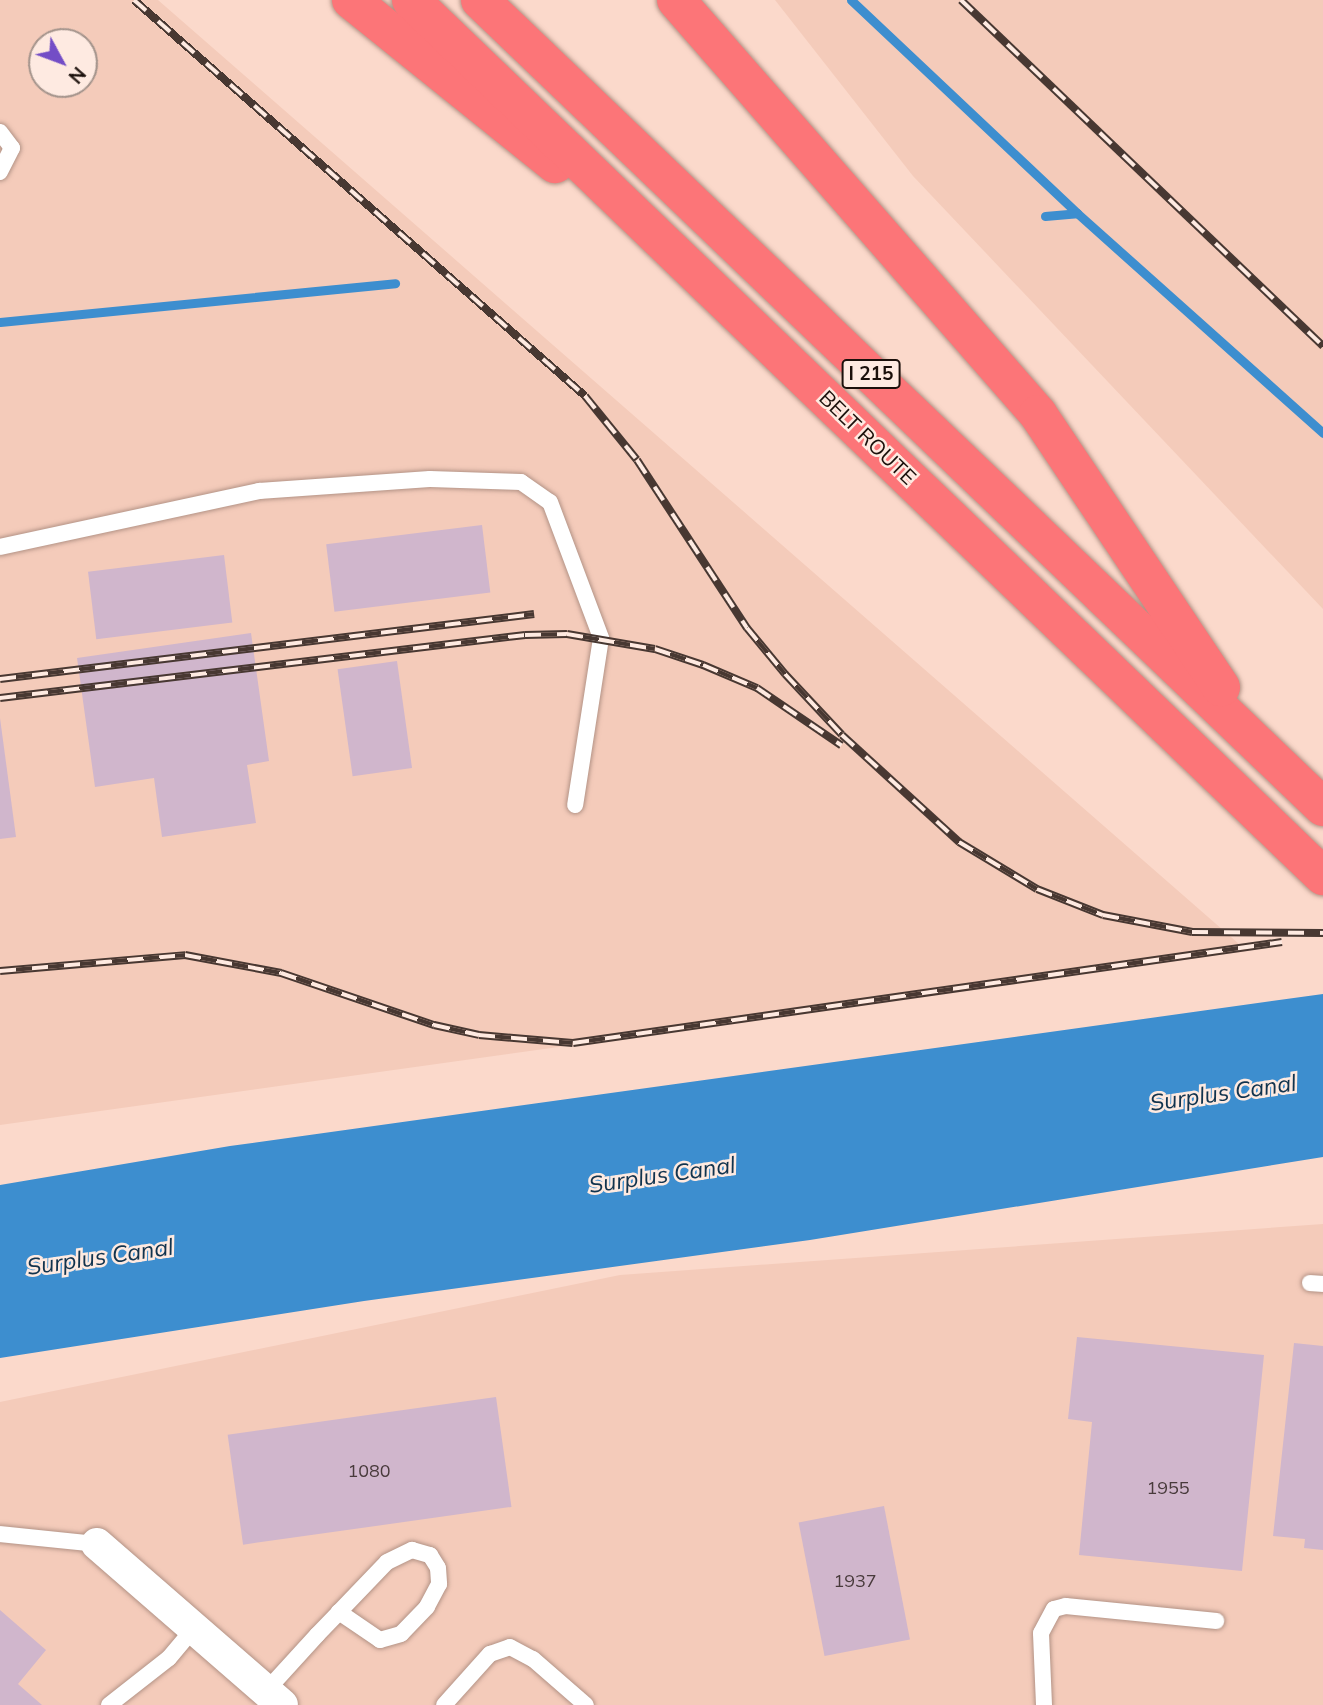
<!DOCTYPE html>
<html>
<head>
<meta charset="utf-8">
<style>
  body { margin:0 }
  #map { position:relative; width:1323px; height:1705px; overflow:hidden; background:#fbd9cb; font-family:Mulish,sans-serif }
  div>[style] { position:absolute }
  .built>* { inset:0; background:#f4cbba }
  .water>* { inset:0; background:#3d8ecf }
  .stream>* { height:9px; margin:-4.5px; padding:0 4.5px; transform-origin:4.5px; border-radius:4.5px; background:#3d8ecf }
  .building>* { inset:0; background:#d0b6cc; transform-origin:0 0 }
  .roads { filter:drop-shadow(0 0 2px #b39386) drop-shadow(0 0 2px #b39386) }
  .lane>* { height:16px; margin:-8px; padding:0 8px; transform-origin:8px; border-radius:8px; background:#fff }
  .street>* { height:32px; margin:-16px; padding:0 16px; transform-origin:16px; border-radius:16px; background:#fff }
  .highway>* { height:38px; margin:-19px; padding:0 19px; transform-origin:19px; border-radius:19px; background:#fc7578 }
  .rail>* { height:8px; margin-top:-4px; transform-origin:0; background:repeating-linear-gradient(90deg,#feeae1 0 16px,#483832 0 32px); box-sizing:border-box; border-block:2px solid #483832 }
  span { translate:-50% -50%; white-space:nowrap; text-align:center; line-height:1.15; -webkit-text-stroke:5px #feeae1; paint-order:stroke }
  .number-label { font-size:18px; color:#483a3b }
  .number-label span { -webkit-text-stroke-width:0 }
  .shield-label span { padding:2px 5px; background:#feeae1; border:2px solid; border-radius:5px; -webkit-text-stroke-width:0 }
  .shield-label { font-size:19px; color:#1b100b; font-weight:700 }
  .street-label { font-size:21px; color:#1b100b }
  .water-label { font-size:23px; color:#11334e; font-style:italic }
  .north { position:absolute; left:28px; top:28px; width:70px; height:70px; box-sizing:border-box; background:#feeae1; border:2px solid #a3938b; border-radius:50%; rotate:131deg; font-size:19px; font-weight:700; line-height:28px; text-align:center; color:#1b100b }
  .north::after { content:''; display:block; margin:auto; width:24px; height:32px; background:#734dc6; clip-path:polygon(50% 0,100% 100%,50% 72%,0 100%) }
</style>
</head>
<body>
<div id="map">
  <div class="built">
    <div style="clip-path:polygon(evenodd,0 0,158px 0,1247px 951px,0 1125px,0 0,42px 42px,84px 42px,84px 84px,42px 84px,42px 42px)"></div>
    <div style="clip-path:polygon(775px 0,1323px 0,1323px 609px,913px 176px)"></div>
    <div style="clip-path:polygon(1323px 1224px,1323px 1705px,0 1705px,0 1402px,620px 1275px)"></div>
  </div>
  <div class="water">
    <div style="clip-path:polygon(1323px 994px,1323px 1157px,810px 1240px,364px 1301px,0 1358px,0 1185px,230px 1146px)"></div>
  </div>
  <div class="stream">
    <div style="left:851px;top:0;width:311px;rotate:43.3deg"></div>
    <div style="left:1077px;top:213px;width:330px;rotate:41.8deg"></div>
    <div style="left:1045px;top:216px;width:32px;rotate:-5deg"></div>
    <div style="left:0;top:322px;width:397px;rotate:-5.6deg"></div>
  </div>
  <div class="building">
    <div style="left:482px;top:525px;width:68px;height:157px;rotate:83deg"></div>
    <div style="left:224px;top:555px;width:68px;height:137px;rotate:83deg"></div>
    <div style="clip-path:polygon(251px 633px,269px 761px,247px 765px,256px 823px,162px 837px,154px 778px,95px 787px,77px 658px)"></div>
    <div style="left:397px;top:661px;width:108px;height:60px;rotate:82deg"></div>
    <div style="clip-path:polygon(0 718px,16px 837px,0 839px)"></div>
    <div style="clip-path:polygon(1077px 1337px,1264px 1355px,1242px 1571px,1079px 1555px,1092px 1422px,1068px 1419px)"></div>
    <div style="clip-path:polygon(1294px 1343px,1323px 1346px,1323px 1550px,1304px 1548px,1305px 1539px,1273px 1536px)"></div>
    <div style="left:496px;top:1397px;width:111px;height:271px;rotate:82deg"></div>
    <div style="left:884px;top:1506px;width:136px;height:87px;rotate:79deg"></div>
    <div style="clip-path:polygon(0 1610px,46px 1650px,18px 1684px,42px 1705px,0 1705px)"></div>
  </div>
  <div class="roads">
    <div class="lane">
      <div style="left:0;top:132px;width:20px;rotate:53deg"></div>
      <div style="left:12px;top:148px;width:27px;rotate:117deg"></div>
      <div style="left:0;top:547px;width:265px;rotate:-12.2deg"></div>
      <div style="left:259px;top:491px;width:171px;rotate:-4deg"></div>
      <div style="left:430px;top:479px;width:91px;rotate:1.9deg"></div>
      <div style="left:521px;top:482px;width:35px;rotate:35deg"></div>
      <div style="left:550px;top:502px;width:145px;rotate:69.4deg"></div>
      <div style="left:601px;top:638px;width:169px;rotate:98.8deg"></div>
      <div style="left:1310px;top:1283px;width:13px;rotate:4deg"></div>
      <div style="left:0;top:1534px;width:98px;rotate:5.9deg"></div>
      <div style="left:266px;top:1691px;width:76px;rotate:-47.7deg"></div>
      <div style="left:317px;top:1635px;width:32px;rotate:-46deg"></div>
      <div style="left:339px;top:1612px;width:69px;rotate:-46.2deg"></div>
      <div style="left:387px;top:1562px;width:28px;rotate:-26deg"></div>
      <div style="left:412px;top:1550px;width:19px;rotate:16deg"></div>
      <div style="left:430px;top:1555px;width:15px;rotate:58deg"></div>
      <div style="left:438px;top:1568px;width:16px;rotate:86deg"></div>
      <div style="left:439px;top:1584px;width:26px;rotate:118deg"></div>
      <div style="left:427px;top:1607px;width:37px;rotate:134deg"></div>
      <div style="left:401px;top:1634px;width:22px;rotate:164deg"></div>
      <div style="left:380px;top:1640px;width:50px;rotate:-145.7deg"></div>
      <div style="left:109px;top:1705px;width:76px;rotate:-38.1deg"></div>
      <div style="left:169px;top:1658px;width:39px;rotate:-50deg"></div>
      <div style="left:444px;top:1705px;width:69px;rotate:-48deg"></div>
      <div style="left:490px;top:1654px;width:21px;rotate:-19deg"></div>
      <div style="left:510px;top:1647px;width:26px;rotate:28deg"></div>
      <div style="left:533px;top:1659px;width:70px;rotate:41deg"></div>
      <div style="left:1044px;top:1705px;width:72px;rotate:-92.4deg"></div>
      <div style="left:1041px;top:1633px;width:27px;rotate:-62deg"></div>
      <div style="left:1054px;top:1609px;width:12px;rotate:-14deg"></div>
      <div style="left:1066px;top:1606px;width:151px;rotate:5.7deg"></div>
    </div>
    <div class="street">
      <div style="left:97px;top:1544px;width:245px;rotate:41deg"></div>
    </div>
    <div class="highway">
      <div style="left:351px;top:0;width:262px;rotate:38.8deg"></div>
      <div style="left:411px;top:0;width:1265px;rotate:43.85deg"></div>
      <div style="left:480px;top:0;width:1167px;rotate:43.75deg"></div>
      <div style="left:676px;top:0;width:550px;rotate:48.83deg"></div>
      <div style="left:1038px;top:414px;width:329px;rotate:56.2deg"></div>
    </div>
  </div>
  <div class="rail">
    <div style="left:134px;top:0;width:600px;rotate:41.28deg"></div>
    <div style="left:585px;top:396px;width:82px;rotate:50.9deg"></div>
    <div style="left:637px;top:460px;width:201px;rotate:56.8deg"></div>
    <div style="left:747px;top:628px;width:60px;rotate:50.4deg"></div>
    <div style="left:785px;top:674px;width:83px;rotate:46.9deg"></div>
    <div style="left:842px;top:735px;width:159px;rotate:42.4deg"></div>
    <div style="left:959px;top:842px;width:91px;rotate:31.1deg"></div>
    <div style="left:1037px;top:889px;width:71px;rotate:21.5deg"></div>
    <div style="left:1103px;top:915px;width:91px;rotate:10.8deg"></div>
    <div style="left:1192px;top:932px;width:131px;rotate:0.4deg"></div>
    <div style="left:961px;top:0;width:501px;rotate:43.71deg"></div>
    <div style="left:0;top:679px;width:538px;rotate:-6.94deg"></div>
    <div style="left:0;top:698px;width:529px;rotate:-6.84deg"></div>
    <div style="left:525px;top:635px;width:42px;rotate:-1.4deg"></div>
    <div style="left:567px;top:634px;width:89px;rotate:9.7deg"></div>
    <div style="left:655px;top:649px;width:51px;rotate:18.4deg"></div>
    <div style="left:703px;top:665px;width:59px;rotate:23.1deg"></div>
    <div style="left:757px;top:688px;width:102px;rotate:34.2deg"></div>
    <div style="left:0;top:971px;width:186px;rotate:-4.9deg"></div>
    <div style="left:185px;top:955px;width:98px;rotate:10.6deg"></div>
    <div style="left:281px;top:973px;width:162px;rotate:18.8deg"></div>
    <div style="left:434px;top:1025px;width:46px;rotate:12.5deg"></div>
    <div style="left:479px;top:1035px;width:94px;rotate:4.9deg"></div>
    <div style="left:573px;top:1043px;width:716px;rotate:-8.11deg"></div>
  </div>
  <div class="number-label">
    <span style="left:369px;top:1471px">1080</span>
    <span style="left:1168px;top:1488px">1955</span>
    <span style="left:855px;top:1581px">1937</span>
  </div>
  <div class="shield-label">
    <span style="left:871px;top:374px">I 215</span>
  </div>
  <div class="street-label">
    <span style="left:868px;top:437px;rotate:44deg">BELT ROUTE</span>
  </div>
  <div class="water-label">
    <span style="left:1223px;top:1093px;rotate:-8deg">Surplus Canal</span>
    <span style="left:662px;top:1175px;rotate:-8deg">Surplus Canal</span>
    <span style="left:100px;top:1257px;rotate:-8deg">Surplus Canal</span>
  </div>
  <div class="north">N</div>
</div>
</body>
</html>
